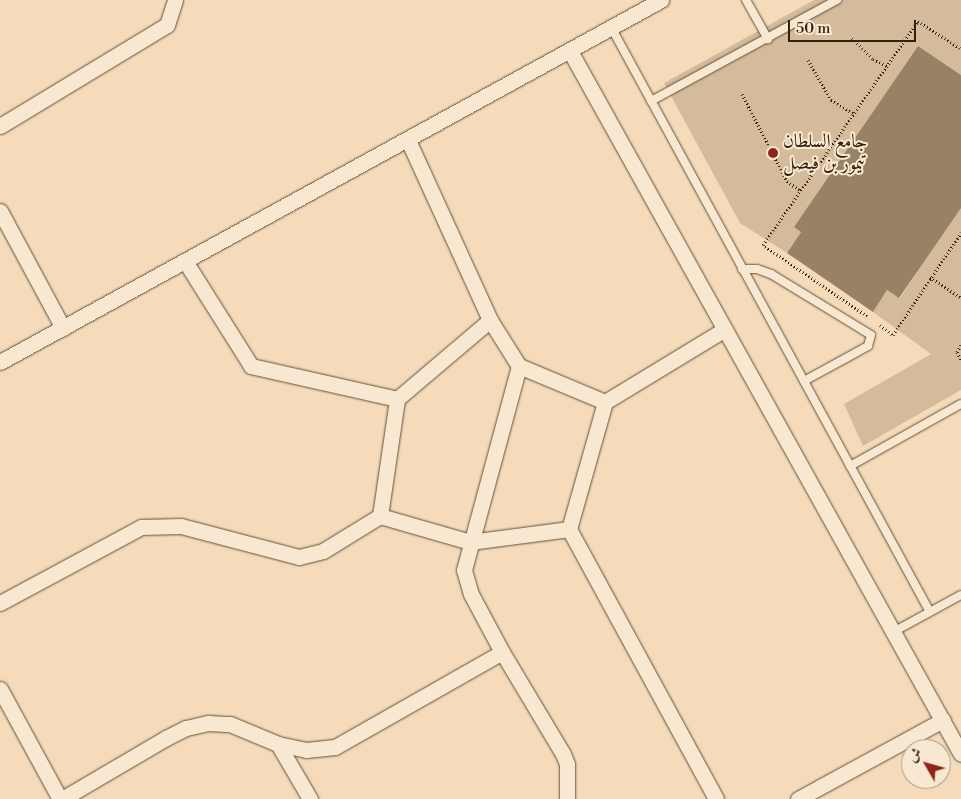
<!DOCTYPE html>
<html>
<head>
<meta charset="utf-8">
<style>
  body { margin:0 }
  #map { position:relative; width:961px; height:799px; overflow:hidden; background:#f5dbb9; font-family:"Libre Bodoni",Amiri,serif }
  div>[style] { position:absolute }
  .green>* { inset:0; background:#d4bb9c }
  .building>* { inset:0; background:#988266 }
  .path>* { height:3px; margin-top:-1.5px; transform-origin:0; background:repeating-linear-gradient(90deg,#33210d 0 1px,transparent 0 3.5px) }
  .roads { filter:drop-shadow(0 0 1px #645038) drop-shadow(0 0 1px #645038) }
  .lane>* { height:8px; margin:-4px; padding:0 4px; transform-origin:4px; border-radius:4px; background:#f8e8d2 }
  .street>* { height:15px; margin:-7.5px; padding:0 7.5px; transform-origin:7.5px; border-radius:7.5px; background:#f8e8d2 }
  .dots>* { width:14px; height:14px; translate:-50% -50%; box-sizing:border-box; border:2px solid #f8e8d2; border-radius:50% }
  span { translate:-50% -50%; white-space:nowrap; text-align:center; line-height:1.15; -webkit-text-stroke:4px #f8e8d2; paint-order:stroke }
  .poi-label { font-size:19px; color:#33210d }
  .left { translate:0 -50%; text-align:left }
  .north { position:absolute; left:901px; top:739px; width:50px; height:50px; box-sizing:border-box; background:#f8e8d2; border:1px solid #a99883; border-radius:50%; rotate:308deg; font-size:14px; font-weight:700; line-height:20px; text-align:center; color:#33210d }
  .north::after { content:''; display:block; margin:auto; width:18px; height:22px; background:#8f2418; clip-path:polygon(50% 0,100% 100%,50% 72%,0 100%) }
  .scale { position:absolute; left:788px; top:20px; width:128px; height:22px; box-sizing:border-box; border:2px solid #33210d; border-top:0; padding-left:6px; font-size:15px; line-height:18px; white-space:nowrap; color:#33210d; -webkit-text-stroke:4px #f8e8d2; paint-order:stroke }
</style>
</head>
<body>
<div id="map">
  <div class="green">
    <div style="clip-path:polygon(814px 0,961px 0,961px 75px,918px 46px,794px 227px,801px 232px,787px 253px,740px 223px,664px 83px)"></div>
    <div style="clip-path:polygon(961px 204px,961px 390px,863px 446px,844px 404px,931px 354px,873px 312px,887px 290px,900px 298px)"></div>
  </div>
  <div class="building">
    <div style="clip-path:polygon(918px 46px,961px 75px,961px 208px,899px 298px,887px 290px,873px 312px,787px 253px,801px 232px,794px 227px)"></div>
  </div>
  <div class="path">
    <div style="left:852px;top:38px;width:30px;rotate:45deg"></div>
    <div style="left:873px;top:59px;width:16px;rotate:27deg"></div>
    <div style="left:808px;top:60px;width:46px;rotate:60.1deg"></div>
    <div style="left:831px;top:100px;width:27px;rotate:31deg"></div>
    <div style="left:742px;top:94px;width:98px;rotate:62.7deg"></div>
    <div style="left:787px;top:181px;width:17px;rotate:36deg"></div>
    <div style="left:930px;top:277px;width:37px;rotate:34deg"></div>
    <div style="left:867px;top:316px;width:126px;rotate:-145.7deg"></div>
    <div style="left:763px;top:245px;width:272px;rotate:-55.3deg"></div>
    <div style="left:918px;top:21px;width:51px;rotate:33.1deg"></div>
    <div style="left:880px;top:325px;width:16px;rotate:38deg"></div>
    <div style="left:893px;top:335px;width:123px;rotate:-56.3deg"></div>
    <div style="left:961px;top:345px;width:8px;rotate:120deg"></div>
    <div style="left:957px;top:352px;width:9px;rotate:63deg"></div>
  </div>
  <div class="roads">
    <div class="lane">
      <div style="left:746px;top:0;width:45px;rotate:60.6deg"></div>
      <div style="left:611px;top:27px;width:666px;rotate:61.4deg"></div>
      <div style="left:651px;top:101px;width:212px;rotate:-28.5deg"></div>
      <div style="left:742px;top:269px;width:15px"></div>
      <div style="left:757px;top:269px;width:15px;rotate:20deg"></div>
      <div style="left:771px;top:274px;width:117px;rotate:31.4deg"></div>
      <div style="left:871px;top:335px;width:11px;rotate:105deg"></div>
      <div style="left:868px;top:346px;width:73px;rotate:151.3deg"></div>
      <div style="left:850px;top:466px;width:127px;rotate:-29.2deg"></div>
      <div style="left:895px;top:631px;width:75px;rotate:-28.6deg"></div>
    </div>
    <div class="street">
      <div style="left:570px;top:51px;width:804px;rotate:60.92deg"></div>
      <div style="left:0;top:126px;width:195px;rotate:-31.2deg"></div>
      <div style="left:167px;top:25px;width:26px;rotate:-72deg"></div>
      <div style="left:408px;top:140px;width:198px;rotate:65.5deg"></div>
      <div style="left:490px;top:320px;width:54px;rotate:57.8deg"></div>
      <div style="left:519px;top:366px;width:93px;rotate:22.7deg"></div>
      <div style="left:605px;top:402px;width:132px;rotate:105.8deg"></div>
      <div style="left:569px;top:529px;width:307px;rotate:61.4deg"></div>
      <div style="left:0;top:211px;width:133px;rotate:61.7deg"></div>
      <div style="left:185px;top:261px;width:124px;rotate:57.8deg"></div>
      <div style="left:251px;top:366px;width:150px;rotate:12.7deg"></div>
      <div style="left:0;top:362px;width:754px;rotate:-28.71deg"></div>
      <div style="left:519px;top:366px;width:211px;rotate:105.1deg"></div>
      <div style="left:464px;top:570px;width:25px;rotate:74deg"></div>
      <div style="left:471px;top:594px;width:66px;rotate:61.9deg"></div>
      <div style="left:502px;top:652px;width:119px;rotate:59.1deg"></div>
      <div style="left:563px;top:754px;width:11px;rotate:68deg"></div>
      <div style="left:567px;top:764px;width:35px;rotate:90deg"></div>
      <div style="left:605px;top:402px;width:140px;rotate:-31.3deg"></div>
      <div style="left:380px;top:516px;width:94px;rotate:16.1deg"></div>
      <div style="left:470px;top:542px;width:100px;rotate:-7.5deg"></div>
      <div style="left:0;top:603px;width:160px;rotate:-28.3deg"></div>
      <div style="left:141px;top:527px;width:40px;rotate:-1.4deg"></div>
      <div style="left:181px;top:526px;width:122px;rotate:14.7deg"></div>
      <div style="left:299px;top:557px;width:25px;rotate:-14deg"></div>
      <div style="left:323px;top:551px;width:67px;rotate:-31.6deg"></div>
      <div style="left:380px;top:516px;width:118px;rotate:-81.7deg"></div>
      <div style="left:397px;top:399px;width:122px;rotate:-40.3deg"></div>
      <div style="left:0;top:689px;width:125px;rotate:61.4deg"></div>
      <div style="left:278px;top:744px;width:64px;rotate:59.8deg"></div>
      <div style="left:62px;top:799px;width:121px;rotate:-30.4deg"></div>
      <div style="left:166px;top:738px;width:22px;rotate:-27deg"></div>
      <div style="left:186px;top:728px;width:23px;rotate:-13deg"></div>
      <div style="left:208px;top:723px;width:22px;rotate:3deg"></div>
      <div style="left:230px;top:724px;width:52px;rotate:22.6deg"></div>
      <div style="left:278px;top:744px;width:29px;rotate:12deg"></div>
      <div style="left:306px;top:750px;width:29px;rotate:-6deg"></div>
      <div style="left:335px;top:747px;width:192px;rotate:-29.6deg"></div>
      <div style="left:798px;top:799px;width:165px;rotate:-28.6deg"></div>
    </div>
  </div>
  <div class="dots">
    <div style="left:773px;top:153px;background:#8f2418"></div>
  </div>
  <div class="poi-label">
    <span class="left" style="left:783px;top:153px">جامع السلطان<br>تيمور بن فيصل</span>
  </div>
  <div class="north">ش</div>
  <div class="scale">50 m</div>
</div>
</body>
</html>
